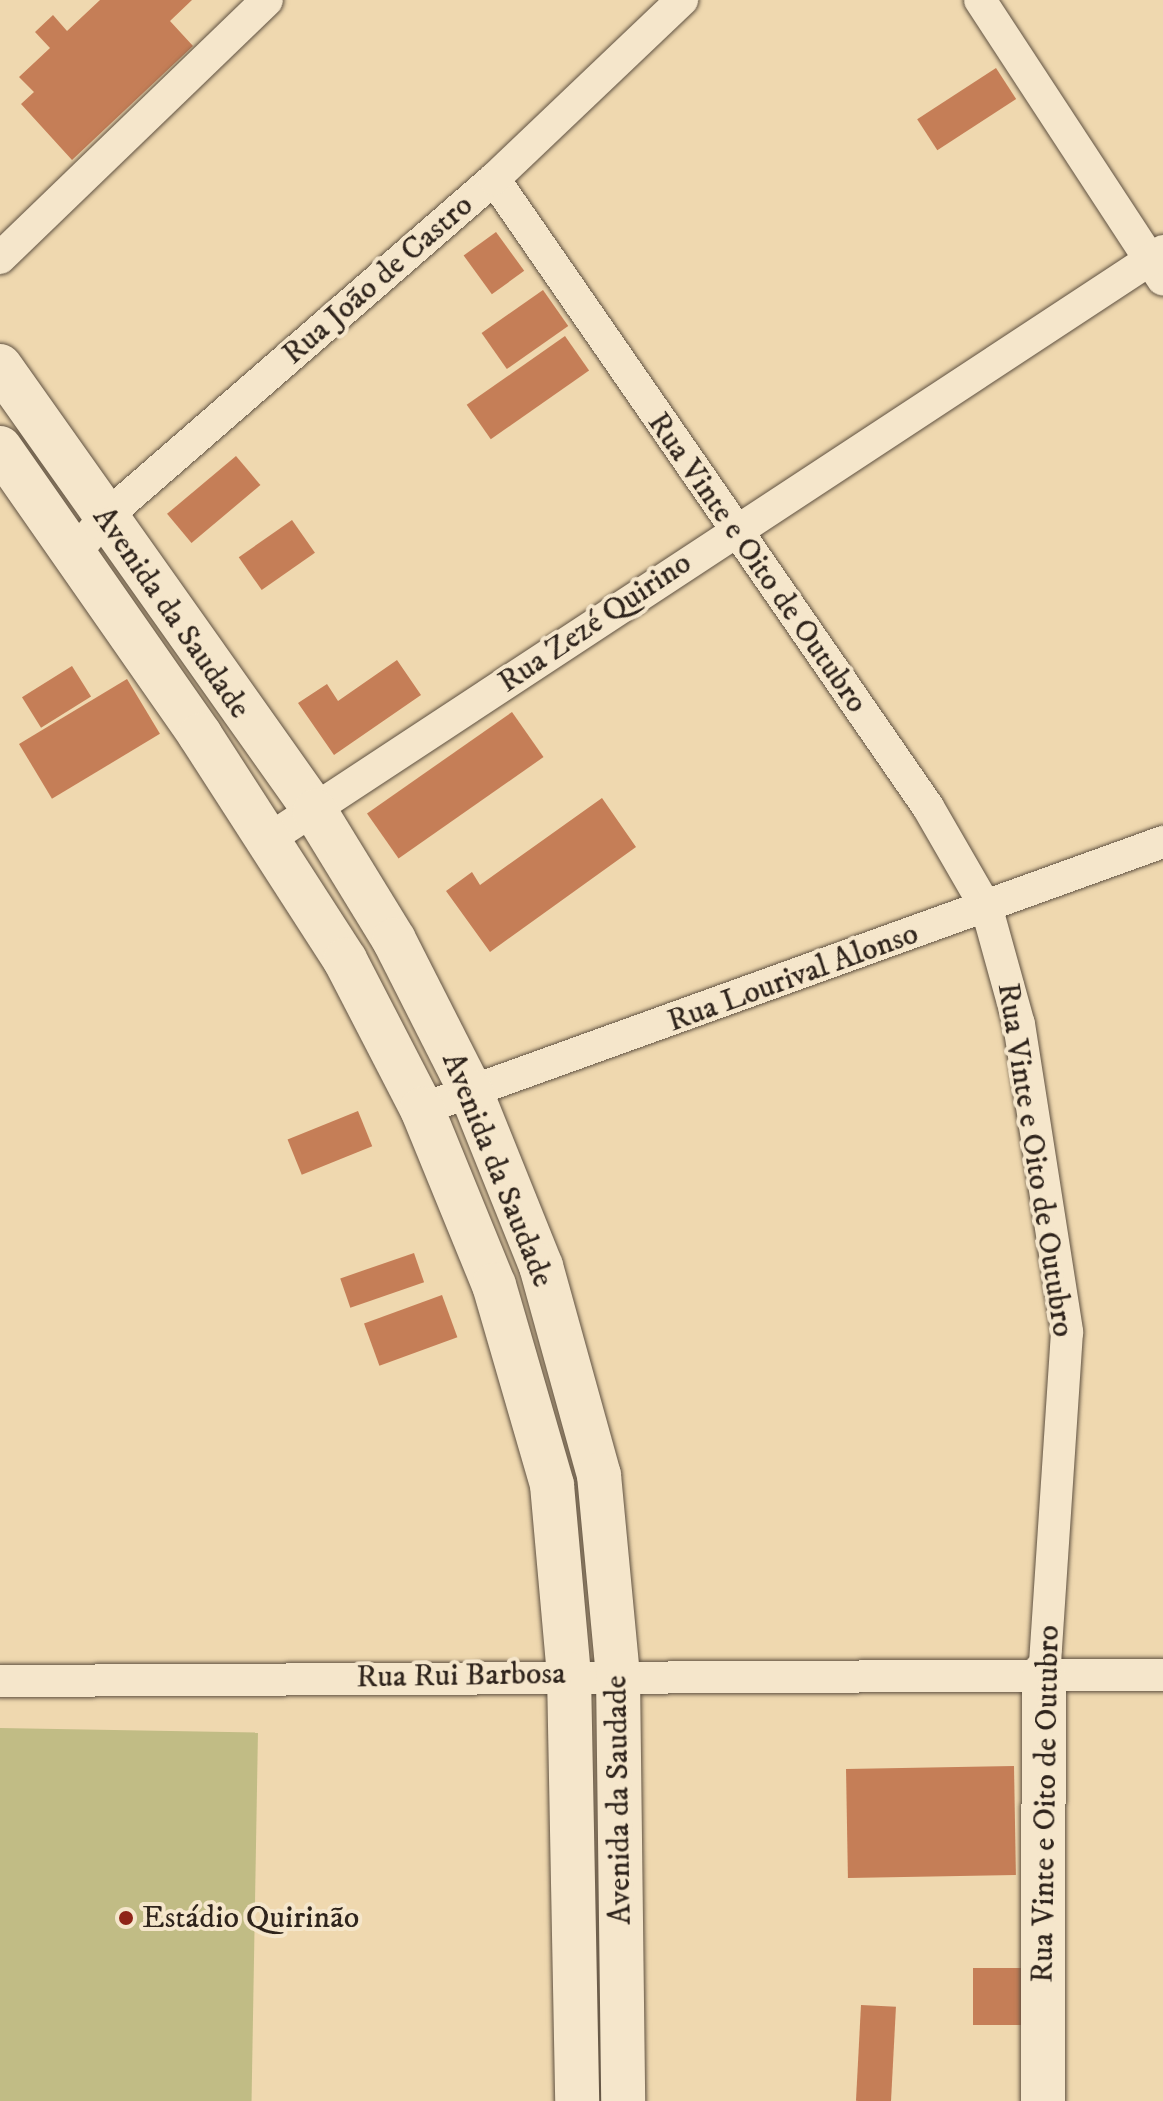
<!DOCTYPE html>
<html>
<head>
<meta charset="utf-8">
<style>
  body { margin:0 }
  #map { position:relative; width:1163px; height:2101px; overflow:hidden; background:#efd8af; font-family:"IM FELL DW Pica",serif }
  div>[style] { position:absolute }
  .green>* { inset:0; background:#c1bc85; transform-origin:0 0 }
  .building>* { inset:0; background:#c57e57; transform-origin:0 0 }
  .roads { filter:drop-shadow(0 0 2px #5f5141) drop-shadow(0 0 2px #5f5141) }
  .street>* { height:32px; margin:-16px; padding:0 16px; transform-origin:16px; border-radius:16px; background:#f5e6cb }
  .secondary>* { height:44px; margin:-22px; padding:0 22px; transform-origin:22px; border-radius:22px; background:#f5e6cb }
  .dots>* { width:22px; height:22px; translate:-50% -50%; box-sizing:border-box; border:4px solid #f5e6cb; border-radius:50% }
  span { translate:-50% -50%; white-space:nowrap; text-align:center; line-height:1.15; -webkit-text-stroke:8px #f5e6cb; paint-order:stroke }
  .street-label { font-size:32px; color:#2f241c }
  .poi-label { font-size:32px; color:#2f241c }
  .left { translate:0 -50%; text-align:left }
</style>
</head>
<body>
<div id="map">
  <div class="green">
    <div style="left:0;top:1728px;width:258px;height:373px;rotate:1deg"></div>
  </div>
  <div class="building">
    <div style="clip-path:polygon(100px 0,192px 0,170px 21px,193px 46px,72px 160px,21px 104px,34px 92px,19px 77px,50px 48px,35px 32px,53px 15px,67px 31px)"></div>
    <div style="left:996px;top:68px;width:37px;height:94px;rotate:57deg"></div>
    <div style="left:496px;top:232px;width:48px;height:40px;rotate:54deg"></div>
    <div style="left:543px;top:290px;width:44px;height:75px;rotate:55deg"></div>
    <div style="left:565px;top:336px;width:42px;height:120px;rotate:55deg"></div>
    <div style="left:236px;top:456px;width:38px;height:90px;rotate:50deg"></div>
    <div style="left:292px;top:520px;width:40px;height:65px;rotate:55deg"></div>
    <div style="clip-path:polygon(397px 660px,421px 695px,334px 755px,298px 703px,327px 684px,338px 701px)"></div>
    <div style="left:72px;top:666px;width:36px;height:59px;rotate:58deg"></div>
    <div style="left:127px;top:679px;width:64px;height:126px;rotate:59deg"></div>
    <div style="left:512px;top:712px;width:55px;height:177px;rotate:55deg"></div>
    <div style="clip-path:polygon(602px 798px,636px 847px,490px 952px,446px 891px,472px 872px,480px 885px)"></div>
    <div style="left:358px;top:1111px;width:38px;height:76px;rotate:68deg"></div>
    <div style="left:414px;top:1253px;width:31px;height:78px;rotate:71deg"></div>
    <div style="left:442px;top:1295px;width:45px;height:83px;rotate:70deg"></div>
    <div style="left:1014px;top:1766px;width:109px;height:168px;rotate:89deg"></div>
    <div style="left:973px;top:1968px;width:52px;height:57px"></div>
    <div style="left:861px;top:2005px;width:35px;height:96px;rotate:3deg"></div>
  </div>
  <div class="roads">
    <div class="street">
      <div style="left:980px;top:0;width:334px;rotate:56.8deg"></div>
      <div style="left:494px;top:179px;width:763px;rotate:55.35deg"></div>
      <div style="left:928px;top:807px;width:118px;rotate:60deg"></div>
      <div style="left:987px;top:909px;width:119px;rotate:74.5deg"></div>
      <div style="left:1019px;top:1024px;width:312px;rotate:81.1deg"></div>
      <div style="left:1067px;top:1332px;width:343px;rotate:93.8deg"></div>
      <div style="left:0;top:258px;width:371px;rotate:-44deg"></div>
      <div style="left:72px;top:557px;width:49px;rotate:-50.8deg"></div>
      <div style="left:103px;top:519px;width:518px;rotate:-41.01deg"></div>
      <div style="left:494px;top:179px;width:260px;rotate:-43.6deg"></div>
      <div style="left:269px;top:839px;width:1070px;rotate:-33.33deg"></div>
      <div style="left:422px;top:1109px;width:788px;rotate:-19.82deg"></div>
      <div style="left:0;top:1681px;width:1163px;rotate:-0.3deg"></div>
    </div>
    <div class="secondary">
      <div style="left:0;top:366px;width:545px;rotate:54.71deg"></div>
      <div style="left:315px;top:811px;width:151px;rotate:58.5deg"></div>
      <div style="left:394px;top:940px;width:170px;rotate:63.1deg"></div>
      <div style="left:471px;top:1092px;width:188px;rotate:68.1deg"></div>
      <div style="left:541px;top:1266px;width:217px;rotate:74.5deg"></div>
      <div style="left:599px;top:1475px;width:201px;rotate:84.6deg"></div>
      <div style="left:618px;top:1675px;width:426px;rotate:89.3deg"></div>
      <div style="left:0;top:448px;width:350px;rotate:55.1deg"></div>
      <div style="left:200px;top:735px;width:268px;rotate:57.2deg"></div>
      <div style="left:345px;top:960px;width:168px;rotate:62.7deg"></div>
      <div style="left:422px;top:1109px;width:190px;rotate:67.8deg"></div>
      <div style="left:494px;top:1285px;width:208px;rotate:73.8deg"></div>
      <div style="left:552px;top:1485px;width:190px;rotate:84.9deg"></div>
      <div style="left:569px;top:1674px;width:427px;rotate:88.9deg"></div>
      <div style="left:1043px;top:2101px;width:427px;rotate:-89.9deg"></div>
    </div>
  </div>
  <div class="dots">
    <div style="left:126px;top:1918px;background:#8f2418"></div>
  </div>
  <div class="street-label">
    <span style="left:378px;top:280px;rotate:-41deg">Rua João de Castro</span>
    <span style="left:757px;top:563px;rotate:55deg">Rua Vinte e Oito de Outubro</span>
    <span style="left:171px;top:613px;rotate:55deg">Avenida da Saudade</span>
    <span style="left:595px;top:623px;rotate:-34deg">Rua Zezé Quirino</span>
    <span style="left:793px;top:978px;rotate:-20deg">Rua Lourival Alonso</span>
    <span style="left:1035px;top:1160px;rotate:81deg">Rua Vinte e Oito de Outubro</span>
    <span style="left:497px;top:1170px;rotate:68deg">Avenida da Saudade</span>
    <span style="left:461px;top:1676px;rotate:-1deg">Rua Rui Barbosa</span>
    <span style="left:619px;top:1800px;rotate:-91deg">Avenida da Saudade</span>
    <span style="left:1046px;top:1804px;rotate:-89deg">Rua Vinte e Oito de Outubro</span>
  </div>
  <div class="poi-label">
    <span class="left" style="left:142px;top:1918px">Estádio Quirinão</span>
  </div>
</div>
</body>
</html>
